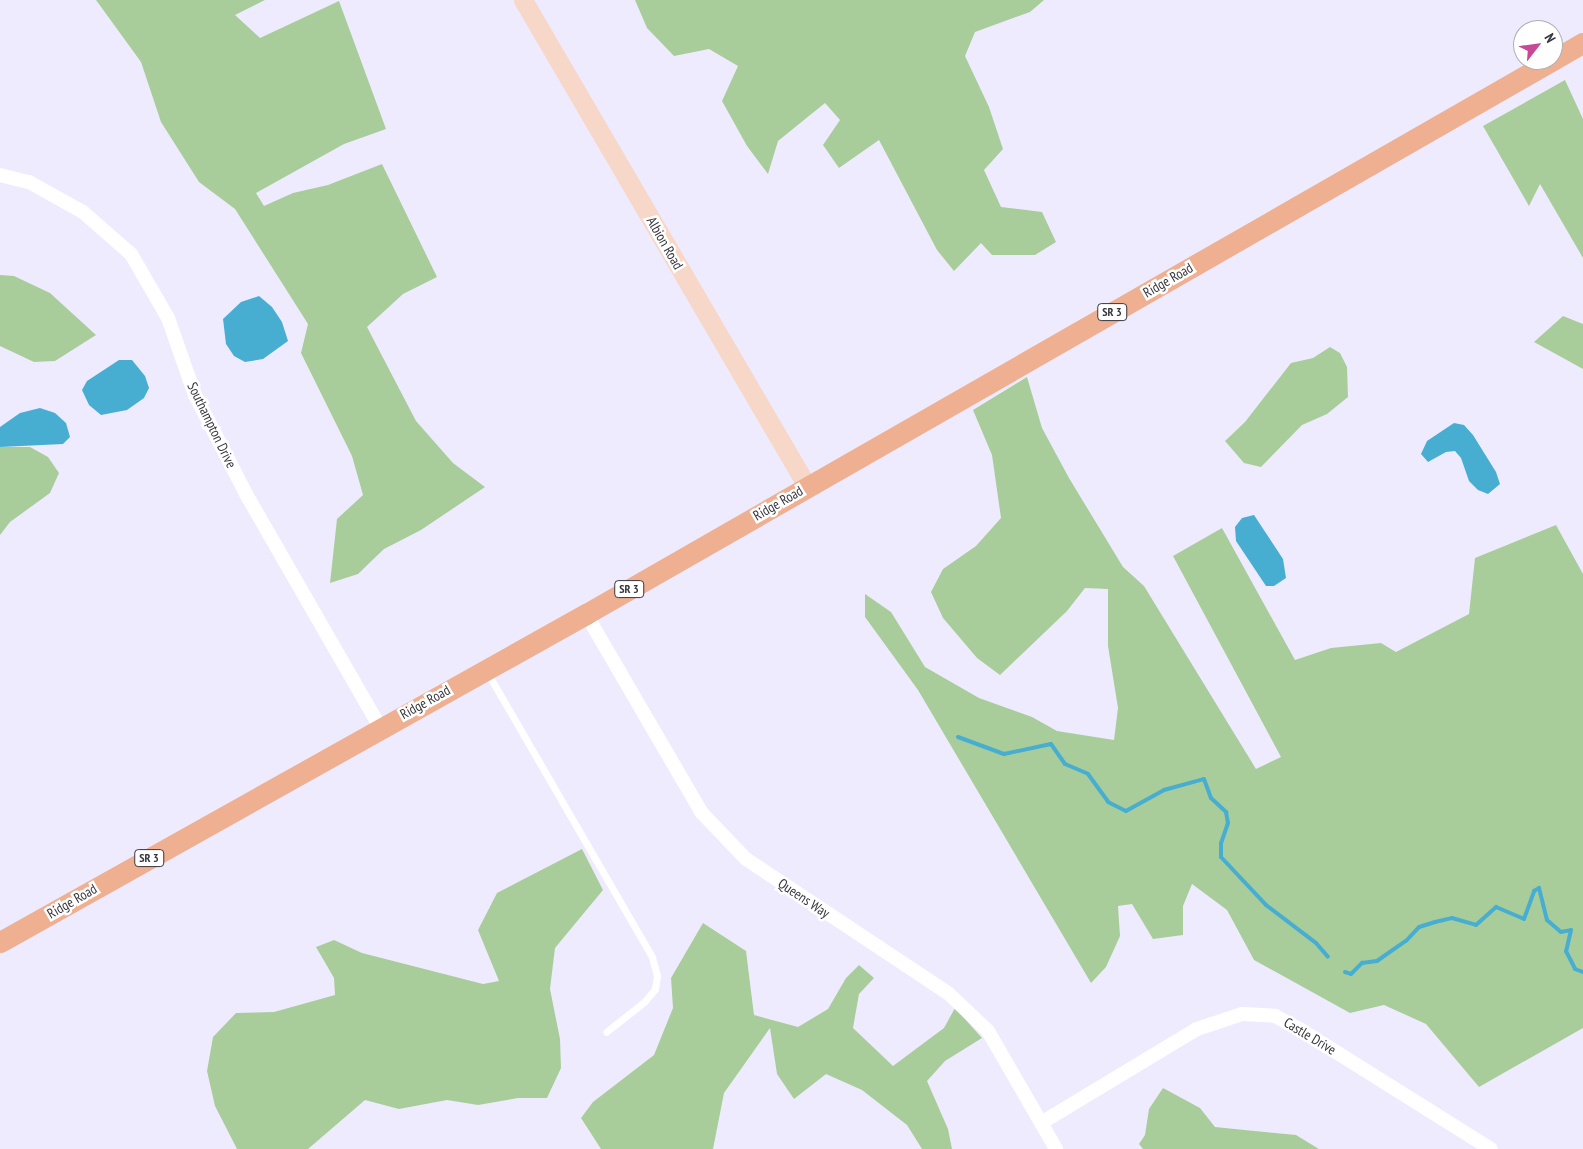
<!DOCTYPE html>
<html>
<head>
<meta charset="utf-8">
<style>
  body { margin:0 }
  #map { position:relative; width:1583px; height:1149px; overflow:hidden; background:#efebff; font-family:"PT Sans Narrow",sans-serif }
  div>[style] { position:absolute }
  .green>* { inset:0; background:#a8cd9a }
  .water>* { inset:0; background:#47aed2 }
  .stream>* { height:4px; margin:-2px; padding:0 2px; transform-origin:2px; border-radius:2px; background:#47aed2 }
  .lane>* { height:7px; margin:-3.5px; padding:0 3.5px; transform-origin:3.5px; border-radius:3.5px; background:#fff }
  .street>* { height:14px; margin:-7px; padding:0 7px; transform-origin:7px; border-radius:7px; background:#fff }
  .secondary>* { height:19px; margin:-9.5px; padding:0 9.5px; transform-origin:9.5px; border-radius:9.5px; background:#f7d7c8 }
  .primary>* { height:21px; margin:-10.5px; padding:0 10.5px; transform-origin:10.5px; border-radius:10.5px; background:#efb091 }
  span { translate:-50% -50%; white-space:nowrap; text-align:center; line-height:1.15; -webkit-text-stroke:5px #fff; paint-order:stroke }
  .shield-label span { padding:1px 4px; background:#fff; border:1px solid; border-radius:4px; -webkit-text-stroke-width:0 }
  .shield-label { font-size:12px; color:#38363e; font-weight:700 }
  .street-label { font-size:14px; color:#38363e }
  .north { position:absolute; left:1513px; top:20px; width:50px; height:50px; box-sizing:border-box; background:#fff; border:1px solid #afafb2; border-radius:50%; rotate:60deg; font-size:14px; font-weight:700; line-height:20px; text-align:center; color:#38363e }
  .north::after { content:''; display:block; margin:auto; width:18px; height:22px; background:#c74896; clip-path:polygon(50% 0,100% 100%,50% 72%,0 100%) }
</style>
</head>
<body>
<div id="map">
  <div class="green">
    <div style="clip-path:polygon(96px 0,265px 0,235px 15px,260px 38px,339px 1px,386px 129px,344px 144px,256px 193px,264px 206px,293px 193px,328px 185px,382px 164px,437px 277px,403px 294px,367px 327px,416px 421px,453px 463px,485px 487px,421px 530px,384px 549px,358px 574px,330px 583px,337px 519px,363px 495px,352px 456px,301px 353px,308px 324px,235px 209px,199px 182px,161px 122px,141px 62px)"></div>
    <div style="clip-path:polygon(635px 0,1044px 0,1030px 12px,975px 32px,965px 56px,989px 107px,1003px 149px,984px 170px,1001px 207px,1042px 212px,1056px 242px,1035px 255px,992px 255px,981px 243px,954px 271px,937px 250px,879px 140px,839px 168px,823px 145px,840px 120px,825px 103px,778px 141px,768px 174px,747px 146px,722px 101px,738px 66px,709px 49px,674px 56px,647px 28px)"></div>
    <div style="clip-path:polygon(1565px 80px,1583px 119px,1583px 258px,1540px 184px,1529px 206px,1483px 126px)"></div>
    <div style="clip-path:polygon(0 275px,14px 276px,50px 293px,96px 335px,55px 361px,34px 362px,0 346px)"></div>
    <div style="clip-path:polygon(1563px 316px,1583px 324px,1583px 369px,1534px 342px)"></div>
    <div style="clip-path:polygon(1330px 347px,1340px 353px,1347px 367px,1348px 397px,1327px 414px,1302px 425px,1261px 467px,1244px 463px,1225px 441px,1245px 422px,1291px 363px,1313px 358px)"></div>
    <div style="clip-path:polygon(1027px 377px,1042px 428px,1069px 478px,1123px 567px,1144px 586px,1256px 769px,1281px 757px,1173px 556px,1222px 528px,1295px 660px,1331px 648px,1381px 643px,1396px 652px,1469px 614px,1475px 558px,1556px 525px,1583px 574px,1583px 1028px,1479px 1087px,1426px 1024px,1384px 1005px,1350px 1013px,1254px 960px,1227px 910px,1192px 884px,1183px 906px,1183px 935px,1153px 939px,1132px 904px,1118px 906px,1120px 936px,1106px 967px,1091px 983px,918px 690px,865px 617px,865px 594px,891px 612px,925px 667px,979px 698px,1032px 717px,1057px 731px,1114px 740px,1118px 708px,1108px 646px,1108px 589px,1085px 588px,1067px 611px,1000px 675px,977px 658px,943px 618px,931px 592px,943px 569px,976px 546px,1001px 518px,992px 455px,973px 410px)"></div>
    <div style="clip-path:polygon(0 447px,30px 447px,48px 457px,59px 473px,50px 493px,10px 522px,0 535px)"></div>
    <div style="clip-path:polygon(582px 849px,603px 890px,555px 948px,550px 989px,560px 1039px,561px 1068px,547px 1098px,518px 1098px,478px 1105px,447px 1100px,399px 1109px,365px 1100px,308px 1149px,237px 1149px,215px 1106px,207px 1071px,213px 1037px,236px 1013px,274px 1012px,335px 995px,334px 978px,316px 947px,334px 940px,362px 953px,483px 984px,499px 981px,478px 930px,497px 893px)"></div>
    <div style="clip-path:polygon(703px 923px,746px 951px,754px 1015px,798px 1027px,828px 1009px,846px 978px,859px 965px,874px 978px,859px 994px,853px 1028px,893px 1066px,944px 1028px,955px 1008px,982px 1038px,945px 1061px,927px 1081px,948px 1129px,952px 1149px,922px 1149px,907px 1125px,862px 1090px,826px 1074px,794px 1099px,777px 1074px,770px 1028px,724px 1093px,713px 1149px,601px 1149px,581px 1118px,593px 1102px,654px 1055px,673px 1008px,671px 978px)"></div>
    <div style="clip-path:polygon(1163px 1088px,1200px 1108px,1215px 1127px,1296px 1135px,1319px 1149px,1143px 1149px,1139px 1144px,1145px 1135px,1149px 1109px)"></div>
  </div>
  <div class="water">
    <div style="clip-path:polygon(259px 296px,272px 307px,282px 322px,288px 341px,263px 359px,245px 362px,234px 356px,226px 344px,223px 319px,241px 302px)"></div>
    <div style="clip-path:polygon(119px 360px,132px 360px,145px 376px,149px 388px,144px 398px,127px 410px,101px 415px,89px 405px,82px 390px,87px 381px)"></div>
    <div style="clip-path:polygon(40px 408px,55px 413px,66px 423px,70px 437px,63px 444px,0 447px,0 427px,20px 413px)"></div>
    <div style="clip-path:polygon(1454px 423px,1464px 425px,1473px 435px,1496px 472px,1500px 484px,1488px 494px,1478px 490px,1469px 481px,1461px 458px,1455px 451px,1446px 452px,1428px 462px,1421px 454px,1427px 441px)"></div>
    <div style="clip-path:polygon(1254px 515px,1283px 559px,1286px 578px,1274px 586px,1266px 586px,1236px 541px,1235px 527px,1242px 518px)"></div>
  </div>
  <div class="stream">
    <div style="left:958px;top:737px;width:49px;rotate:20.3deg"></div>
    <div style="left:1004px;top:754px;width:48px;rotate:-12deg"></div>
    <div style="left:1051px;top:744px;width:24px;rotate:55deg"></div>
    <div style="left:1065px;top:764px;width:25px;rotate:23deg"></div>
    <div style="left:1088px;top:774px;width:34px;rotate:54deg"></div>
    <div style="left:1108px;top:802px;width:20px;rotate:27deg"></div>
    <div style="left:1126px;top:811px;width:43px;rotate:-28.9deg"></div>
    <div style="left:1164px;top:790px;width:41px;rotate:-15.4deg"></div>
    <div style="left:1204px;top:779px;width:20px;rotate:70deg"></div>
    <div style="left:1211px;top:798px;width:21px;rotate:43deg"></div>
    <div style="left:1226px;top:812px;width:11px;rotate:80deg"></div>
    <div style="left:1228px;top:823px;width:21px;rotate:109deg"></div>
    <div style="left:1221px;top:843px;width:14px;rotate:90deg"></div>
    <div style="left:1221px;top:857px;width:66px;rotate:46.8deg"></div>
    <div style="left:1266px;top:905px;width:63px;rotate:37.2deg"></div>
    <div style="left:1316px;top:943px;width:18px;rotate:49deg"></div>
    <div style="left:1345px;top:972px;width:6px;rotate:18deg"></div>
    <div style="left:1351px;top:974px;width:16px;rotate:-45deg"></div>
    <div style="left:1362px;top:963px;width:15px;rotate:-8deg"></div>
    <div style="left:1377px;top:961px;width:35px;rotate:-35deg"></div>
    <div style="left:1406px;top:941px;width:19px;rotate:-47deg"></div>
    <div style="left:1419px;top:927px;width:17px;rotate:-17deg"></div>
    <div style="left:1435px;top:922px;width:17px;rotate:-13deg"></div>
    <div style="left:1452px;top:918px;width:25px;rotate:16deg"></div>
    <div style="left:1476px;top:925px;width:27px;rotate:-42deg"></div>
    <div style="left:1496px;top:907px;width:30px;rotate:23deg"></div>
    <div style="left:1524px;top:919px;width:30px;rotate:-70deg"></div>
    <div style="left:1534px;top:891px;width:6px;rotate:-31deg"></div>
    <div style="left:1539px;top:888px;width:33px;rotate:76deg"></div>
    <div style="left:1547px;top:920px;width:18px;rotate:41deg"></div>
    <div style="left:1561px;top:932px;width:10px;rotate:-11deg"></div>
    <div style="left:1571px;top:930px;width:22px;rotate:103deg"></div>
    <div style="left:1566px;top:951px;width:20px;rotate:63deg"></div>
    <div style="left:1575px;top:969px;width:9px;rotate:21deg"></div>
  </div>
  <div class="lane">
    <div style="left:487px;top:672px;width:329px;rotate:59.9deg"></div>
    <div style="left:652px;top:957px;width:20px;rotate:75deg"></div>
    <div style="left:657px;top:976px;width:13px;rotate:99deg"></div>
    <div style="left:655px;top:989px;width:17px;rotate:130deg"></div>
    <div style="left:644px;top:1002px;width:48px;rotate:141.7deg"></div>
  </div>
  <div class="street">
    <div style="left:0;top:175px;width:30px;rotate:14deg"></div>
    <div style="left:29px;top:182px;width:62px;rotate:29.1deg"></div>
    <div style="left:83px;top:212px;width:64px;rotate:41.2deg"></div>
    <div style="left:131px;top:254px;width:74px;rotate:60deg"></div>
    <div style="left:168px;top:318px;width:82px;rotate:70.7deg"></div>
    <div style="left:195px;top:395px;width:111px;rotate:62.7deg"></div>
    <div style="left:246px;top:494px;width:269px;rotate:60.1deg"></div>
    <div style="left:586px;top:614px;width:230px;rotate:59.8deg"></div>
    <div style="left:702px;top:813px;width:64px;rotate:46.3deg"></div>
    <div style="left:746px;top:859px;width:242px;rotate:33.6deg"></div>
    <div style="left:948px;top:993px;width:55px;rotate:43.5deg"></div>
    <div style="left:988px;top:1031px;width:136px;rotate:60deg"></div>
    <div style="left:1041px;top:1123px;width:182px;rotate:-31.1deg"></div>
    <div style="left:1197px;top:1029px;width:47px;rotate:-18.4deg"></div>
    <div style="left:1242px;top:1014px;width:33px;rotate:3deg"></div>
    <div style="left:1275px;top:1016px;width:30px;rotate:28deg"></div>
    <div style="left:1301px;top:1030px;width:224px;rotate:32.1deg"></div>
  </div>
  <div class="secondary">
    <div style="left:523px;top:0;width:563px;rotate:59.7deg"></div>
  </div>
  <div class="primary">
    <div style="left:1553px;top:60px;width:34px;rotate:-30deg"></div>
    <div style="left:0;top:942px;width:672px;rotate:-29.24deg"></div>
    <div style="left:586px;top:614px;width:1114px;rotate:-29.81deg"></div>
  </div>
  <div class="shield-label">
    <span style="left:1112px;top:312px">SR 3</span>
    <span style="left:629px;top:589px">SR 3</span>
    <span style="left:149px;top:858px">SR 3</span>
  </div>
  <div class="street-label">
    <span style="left:665px;top:243px;rotate:60deg">Albion Road</span>
    <span style="left:1168px;top:280px;rotate:-30deg">Ridge Road</span>
    <span style="left:212px;top:425px;rotate:64deg">Southampton Drive</span>
    <span style="left:778px;top:503px;rotate:-30deg">Ridge Road</span>
    <span style="left:425px;top:702px;rotate:-29deg">Ridge Road</span>
    <span style="left:804px;top:898px;rotate:34deg">Queens Way</span>
    <span style="left:72px;top:901px;rotate:-30deg">Ridge Road</span>
    <span style="left:1310px;top:1036px;rotate:31deg">Castle Drive</span>
  </div>
  <div class="north">N</div>
</div>
</body>
</html>
